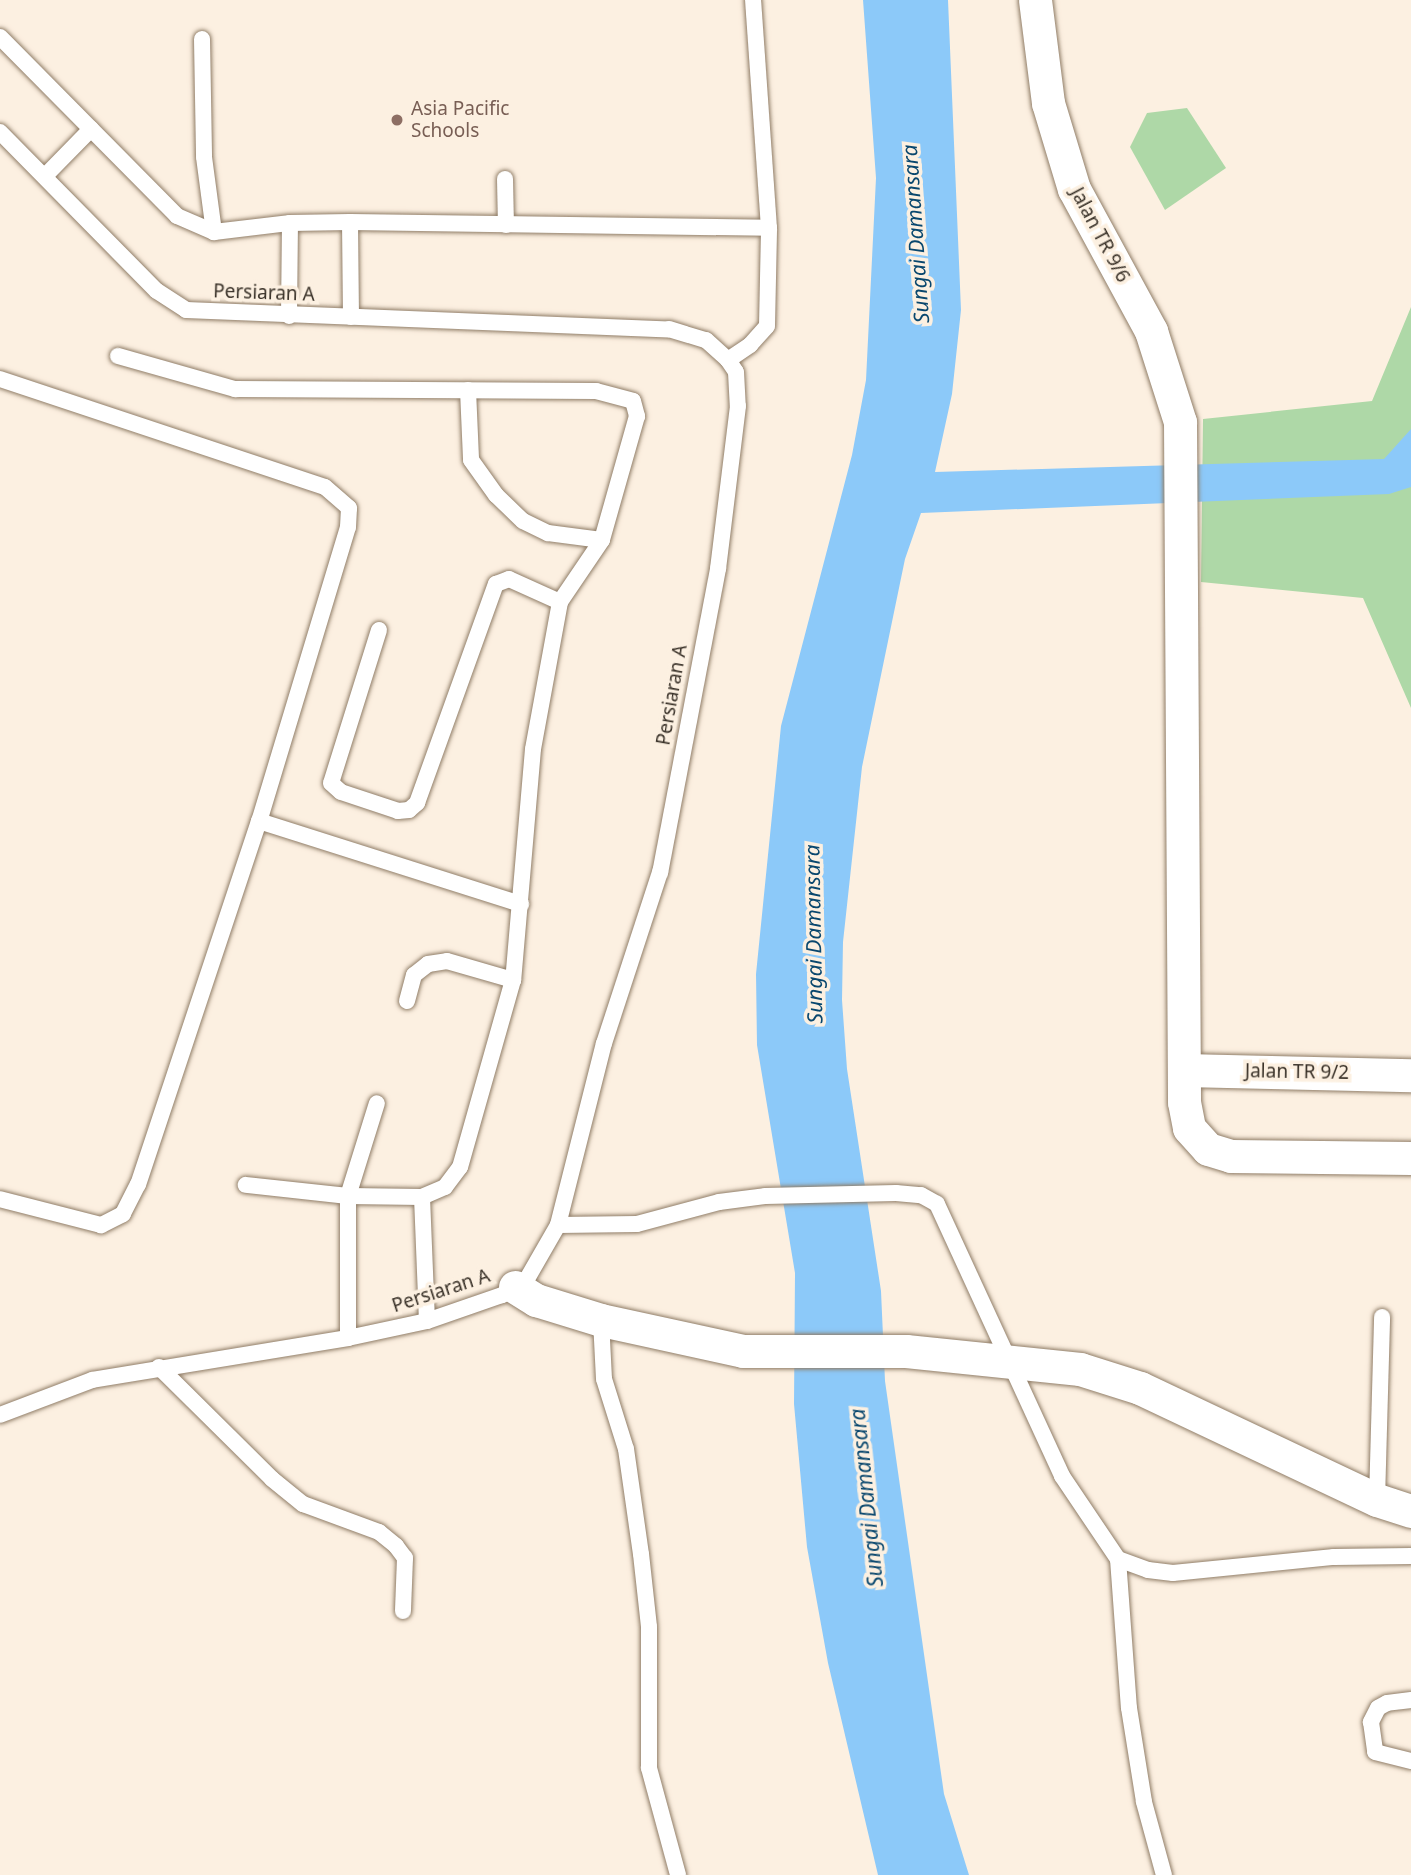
<!DOCTYPE html>
<html>
<head>
<meta charset="utf-8">
<style>
  body { margin:0 }
  #map { position:relative; width:1411px; height:1875px; overflow:hidden; background:#fcf0e1; font-family:"Noto Sans",sans-serif }
  div>[style] { position:absolute }
  .green>* { inset:0; background:#aed8a7 }
  .water>* { inset:0; background:#8cc9f9 }
  .roads { filter:drop-shadow(0 0 2px #907d67) drop-shadow(0 0 2px #907d67) }
  .service>* { height:16px; margin:-8px; padding:0 8px; transform-origin:8px; border-radius:8px; background:#fff }
  .minor>* { height:33px; margin:-16.5px; padding:0 16.5px; transform-origin:16.5px; border-radius:16.5px; background:#fff }
  .dots>* { width:19px; height:19px; translate:-50% -50%; box-sizing:border-box; border:4px solid #fcf0e1; border-radius:50% }
  span { translate:-50% -50%; white-space:nowrap; text-align:center; line-height:1.15; -webkit-text-stroke:7px #fcf0e1; paint-order:stroke }
  .education-label { font-size:19px; color:#785e54 }
  .left { translate:0 -50%; text-align:left }
  .street-label { font-size:19px; color:#393128 }
  .water-label { font-size:21px; color:#09476e; font-style:italic }
</style>
</head>
<body>
<div id="map">
  <div class="green">
    <div style="clip-path:polygon(1187px 108px,1226px 168px,1165px 210px,1130px 147px,1147px 113px)"></div>
    <div style="clip-path:polygon(1411px 307px,1411px 708px,1363px 598px,1201px 582px,1203px 419px,1372px 401px)"></div>
  </div>
  <div class="water">
    <div style="clip-path:polygon(863px 0,948px 0,961px 310px,952px 394px,935px 472px,1384px 459px,1411px 429px,1411px 487px,1389px 494px,921px 513px,905px 559px,862px 767px,843px 942px,842px 1000px,847px 1069px,881px 1291px,885px 1381px,944px 1794px,969px 1875px,878px 1875px,828px 1663px,807px 1547px,794px 1404px,795px 1273px,757px 1045px,756px 974px,781px 726px,852px 455px,866px 380px,876px 178px)"></div>
  </div>
  <div class="roads">
    <div class="service">
      <div style="left:0;top:37px;width:252px;rotate:45.3deg"></div>
      <div style="left:177px;top:216px;width:40px;rotate:23.4deg"></div>
      <div style="left:214px;top:232px;width:77px;rotate:-6.8deg"></div>
      <div style="left:290px;top:223px;width:60px;rotate:-1deg"></div>
      <div style="left:350px;top:222px;width:419px;rotate:0.8deg"></div>
      <div style="left:202px;top:39px;width:118px;rotate:89deg"></div>
      <div style="left:204px;top:157px;width:76px;rotate:82.4deg"></div>
      <div style="left:0;top:132px;width:223px;rotate:45.4deg"></div>
      <div style="left:157px;top:291px;width:35px;rotate:33deg"></div>
      <div style="left:186px;top:310px;width:483px;rotate:2.3deg"></div>
      <div style="left:669px;top:329px;width:39px;rotate:17deg"></div>
      <div style="left:706px;top:340px;width:30px;rotate:42deg"></div>
      <div style="left:728px;top:360px;width:14px;rotate:56deg"></div>
      <div style="left:736px;top:372px;width:34px;rotate:87deg"></div>
      <div style="left:738px;top:406px;width:164px;rotate:97deg"></div>
      <div style="left:718px;top:569px;width:309px;rotate:100.8deg"></div>
      <div style="left:660px;top:872px;width:180px;rotate:108.1deg"></div>
      <div style="left:604px;top:1043px;width:188px;rotate:104.2deg"></div>
      <div style="left:558px;top:1225px;width:62px;rotate:119.9deg"></div>
      <div style="left:527px;top:1279px;width:30px;rotate:147deg"></div>
      <div style="left:502px;top:1295px;width:79px;rotate:160.9deg"></div>
      <div style="left:427px;top:1321px;width:81px;rotate:167.9deg"></div>
      <div style="left:348px;top:1338px;width:259px;rotate:170.7deg"></div>
      <div style="left:92px;top:1380px;width:98px;rotate:159.2deg"></div>
      <div style="left:45px;top:176px;width:66px;rotate:-45.6deg"></div>
      <div style="left:505px;top:179px;width:46px;rotate:88.8deg"></div>
      <div style="left:350px;top:222px;width:95px;rotate:89.4deg"></div>
      <div style="left:289px;top:316px;width:93px;rotate:-89.4deg"></div>
      <div style="left:118px;top:356px;width:122px;rotate:15.8deg"></div>
      <div style="left:235px;top:389px;width:361px;rotate:0.3deg"></div>
      <div style="left:596px;top:391px;width:38px;rotate:15deg"></div>
      <div style="left:633px;top:401px;width:16px;rotate:75deg"></div>
      <div style="left:637px;top:416px;width:129px;rotate:105.8deg"></div>
      <div style="left:602px;top:540px;width:75px;rotate:124.1deg"></div>
      <div style="left:560px;top:602px;width:149px;rotate:100.4deg"></div>
      <div style="left:533px;top:749px;width:232px;rotate:94.9deg"></div>
      <div style="left:513px;top:980px;width:194px;rotate:105.8deg"></div>
      <div style="left:460px;top:1167px;width:25px;rotate:127deg"></div>
      <div style="left:445px;top:1187px;width:25px;rotate:157deg"></div>
      <div style="left:422px;top:1197px;width:74px;rotate:-179.2deg"></div>
      <div style="left:348px;top:1196px;width:103px;rotate:-173.8deg"></div>
      <div style="left:728px;top:360px;width:27px;rotate:-34deg"></div>
      <div style="left:750px;top:345px;width:25px;rotate:-48deg"></div>
      <div style="left:767px;top:326px;width:98px;rotate:-88.8deg"></div>
      <div style="left:769px;top:228px;width:229px;rotate:-94deg"></div>
      <div style="left:0;top:379px;width:342px;rotate:18.4deg"></div>
      <div style="left:325px;top:487px;width:32px;rotate:41deg"></div>
      <div style="left:349px;top:508px;width:19px;rotate:93deg"></div>
      <div style="left:348px;top:527px;width:307px;rotate:106.8deg"></div>
      <div style="left:259px;top:821px;width:383px;rotate:108.4deg"></div>
      <div style="left:138px;top:1184px;width:34px;rotate:117deg"></div>
      <div style="left:123px;top:1214px;width:25px;rotate:153deg"></div>
      <div style="left:101px;top:1225px;width:104px;rotate:-165.6deg"></div>
      <div style="left:468px;top:390px;width:70px;rotate:87.5deg"></div>
      <div style="left:471px;top:460px;width:43px;rotate:54.5deg"></div>
      <div style="left:496px;top:495px;width:37px;rotate:44deg"></div>
      <div style="left:523px;top:521px;width:28px;rotate:26deg"></div>
      <div style="left:548px;top:533px;width:54px;rotate:7.4deg"></div>
      <div style="left:379px;top:630px;width:160px;rotate:107.4deg"></div>
      <div style="left:331px;top:783px;width:13px;rotate:42deg"></div>
      <div style="left:341px;top:792px;width:60px;rotate:18.4deg"></div>
      <div style="left:398px;top:811px;width:11px;rotate:-5deg"></div>
      <div style="left:409px;top:810px;width:11px;rotate:-41deg"></div>
      <div style="left:417px;top:803px;width:233px;rotate:-70.2deg"></div>
      <div style="left:496px;top:584px;width:14px;rotate:-21deg"></div>
      <div style="left:509px;top:579px;width:56px;rotate:24.3deg"></div>
      <div style="left:259px;top:821px;width:275px;rotate:17.6deg"></div>
      <div style="left:407px;top:1001px;width:27px;rotate:-75deg"></div>
      <div style="left:414px;top:975px;width:18px;rotate:-38deg"></div>
      <div style="left:428px;top:964px;width:19px;rotate:-9deg"></div>
      <div style="left:447px;top:961px;width:69px;rotate:16.1deg"></div>
      <div style="left:422px;top:1197px;width:124px;rotate:87.7deg"></div>
      <div style="left:558px;top:1225px;width:79px;rotate:-0.7deg"></div>
      <div style="left:637px;top:1224px;width:85px;rotate:-15deg"></div>
      <div style="left:719px;top:1202px;width:46px;rotate:-7.4deg"></div>
      <div style="left:765px;top:1196px;width:131px;rotate:-1.3deg"></div>
      <div style="left:896px;top:1193px;width:25px;rotate:5deg"></div>
      <div style="left:921px;top:1195px;width:18px;rotate:29deg"></div>
      <div style="left:937px;top:1204px;width:299px;rotate:65.3deg"></div>
      <div style="left:1062px;top:1476px;width:100px;rotate:56deg"></div>
      <div style="left:1118px;top:1559px;width:149px;rotate:85.8deg"></div>
      <div style="left:1129px;top:1708px;width:95px;rotate:80.9deg"></div>
      <div style="left:1144px;top:1802px;width:76px;rotate:74.7deg"></div>
      <div style="left:601px;top:1320px;width:59px;rotate:87.1deg"></div>
      <div style="left:604px;top:1379px;width:73px;rotate:72.6deg"></div>
      <div style="left:626px;top:1449px;width:106px;rotate:81.9deg"></div>
      <div style="left:641px;top:1554px;width:73px;rotate:83.7deg"></div>
      <div style="left:649px;top:1627px;width:141px;rotate:90deg"></div>
      <div style="left:649px;top:1768px;width:111px;rotate:74.8deg"></div>
      <div style="left:348px;top:1338px;width:142px;rotate:-90deg"></div>
      <div style="left:348px;top:1196px;width:97px;rotate:-72.7deg"></div>
      <div style="left:159px;top:1367px;width:159px;rotate:44.7deg"></div>
      <div style="left:272px;top:1479px;width:40px;rotate:39deg"></div>
      <div style="left:303px;top:1504px;width:81px;rotate:20.2deg"></div>
      <div style="left:379px;top:1532px;width:22px;rotate:39deg"></div>
      <div style="left:396px;top:1546px;width:15px;rotate:53deg"></div>
      <div style="left:405px;top:1558px;width:53px;rotate:92.2deg"></div>
      <div style="left:1377px;top:1500px;width:183px;rotate:-88.4deg"></div>
      <div style="left:1118px;top:1559px;width:32px;rotate:20deg"></div>
      <div style="left:1148px;top:1570px;width:25px;rotate:7deg"></div>
      <div style="left:1173px;top:1573px;width:162px;rotate:-5.7deg"></div>
      <div style="left:1334px;top:1557px;width:77px;rotate:-0.7deg"></div>
      <div style="left:1411px;top:1700px;width:24px;rotate:173deg"></div>
      <div style="left:1387px;top:1703px;width:10px;rotate:151deg"></div>
      <div style="left:1378px;top:1708px;width:16px;rotate:117deg"></div>
      <div style="left:1371px;top:1722px;width:30px;rotate:82deg"></div>
      <div style="left:1375px;top:1752px;width:37px;rotate:14deg"></div>
    </div>
    <div class="minor">
      <div style="left:1035px;top:0;width:104px;rotate:82.8deg"></div>
      <div style="left:1048px;top:103px;width:90px;rotate:73.2deg"></div>
      <div style="left:1074px;top:189px;width:162px;rotate:61.5deg"></div>
      <div style="left:1151px;top:331px;width:96px;rotate:72.3deg"></div>
      <div style="left:1180px;top:422px;width:680px;rotate:89.66deg"></div>
      <div style="left:1184px;top:1102px;width:26px;rotate:79deg"></div>
      <div style="left:1189px;top:1128px;width:28px;rotate:48deg"></div>
      <div style="left:1208px;top:1149px;width:24px;rotate:17deg"></div>
      <div style="left:1231px;top:1156px;width:180px;rotate:0.6deg"></div>
      <div style="left:1184px;top:1070px;width:227px;rotate:1.3deg"></div>
      <div style="left:515px;top:1287px;width:25px;rotate:32deg"></div>
      <div style="left:536px;top:1300px;width:68px;rotate:17.1deg"></div>
      <div style="left:601px;top:1320px;width:145px;rotate:12.3deg"></div>
      <div style="left:743px;top:1351px;width:163px"></div>
      <div style="left:906px;top:1351px;width:175px;rotate:5.9deg"></div>
      <div style="left:1080px;top:1369px;width:63px;rotate:17.6deg"></div>
      <div style="left:1140px;top:1388px;width:262px;rotate:25.3deg"></div>
      <div style="left:1377px;top:1500px;width:36px;rotate:18deg"></div>
    </div>
  </div>
  <div class="dots">
    <div style="left:397px;top:120px;background:#8d6e63"></div>
  </div>
  <div class="education-label">
    <span class="left" style="left:411px;top:120px">Asia Pacific<br>Schools</span>
  </div>
  <div class="street-label">
    <span style="left:1100px;top:235px;rotate:62deg">Jalan TR 9/6</span>
    <span style="left:264px;top:293px;rotate:2deg">Persiaran A</span>
    <span style="left:672px;top:695px;rotate:-80deg">Persiaran A</span>
    <span style="left:1297px;top:1072px;rotate:1deg">Jalan TR 9/2</span>
    <span style="left:441px;top:1291px;rotate:-18deg">Persiaran A</span>
  </div>
  <div class="water-label">
    <span style="left:915px;top:234px;rotate:-94deg">Sungai Damansara</span>
    <span style="left:813px;top:934px;rotate:-91deg">Sungai Damansara</span>
    <span style="left:866px;top:1498px;rotate:-96deg">Sungai Damansara</span>
  </div>
</div>
</body>
</html>
